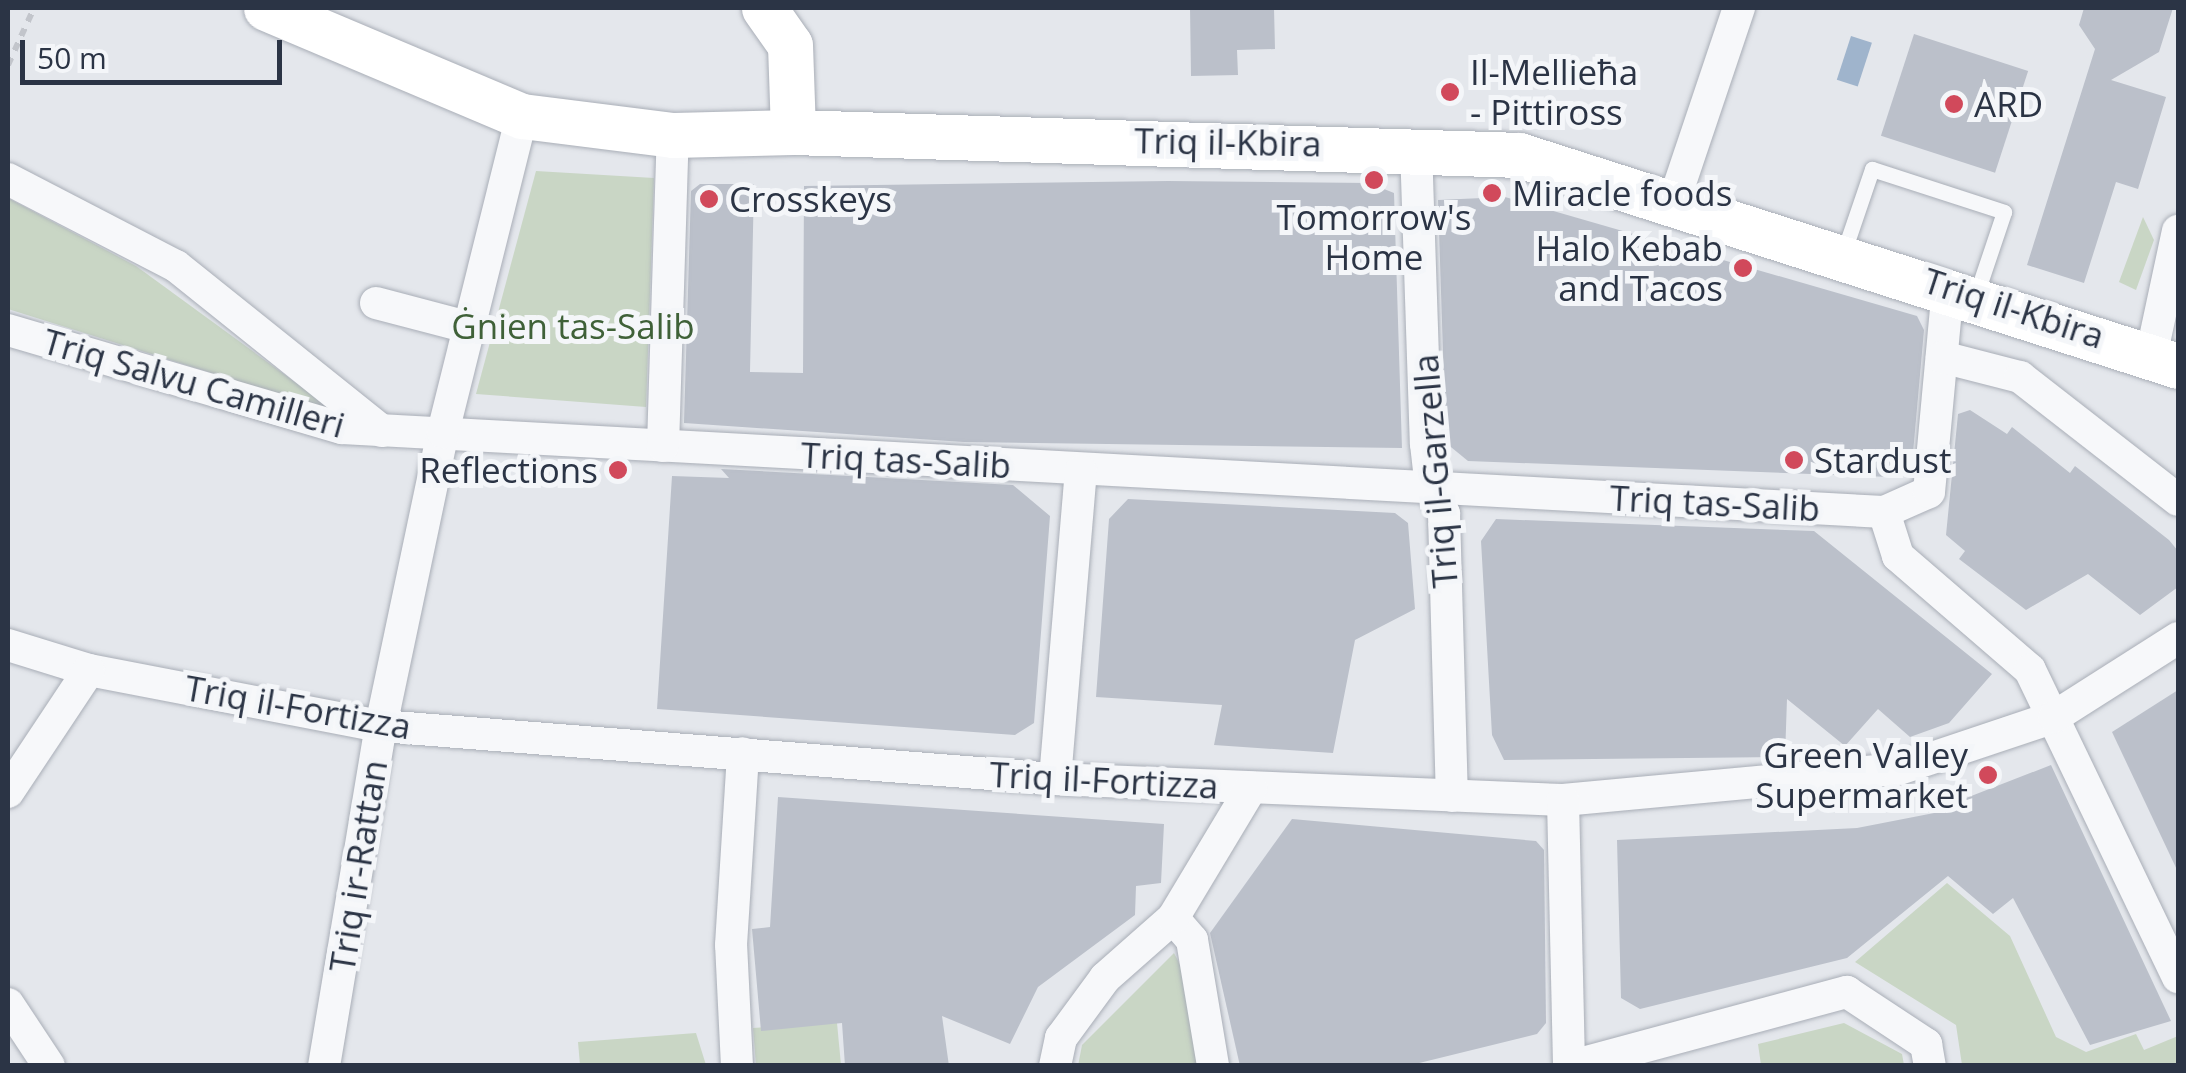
<!DOCTYPE html>
<html>
<head>
<meta charset="utf-8">
<style>
  body { margin:0 }
  #map { position:relative; width:2186px; height:1073px; overflow:hidden; background:#e4e7ec; font-family:"Open Sans",sans-serif }
  div>[style] { position:absolute }
  .green>* { inset:0; background:#c9d6c5 }
  .water>* { inset:0; background:#9fb4cc; transform-origin:0 0 }
  .building>* { inset:0; background:#bbc0ca; transform-origin:0 0 }
  .path>* { height:6px; margin-top:-3px; transform-origin:0; background:repeating-linear-gradient(90deg,#c2c5cb 0 8px,transparent 0 16px) }
  .roads { filter:drop-shadow(0 0 2px #a9aeb7) drop-shadow(0 0 2px #a9aeb7) }
  .lane>* { height:15px; margin:-7.5px; padding:0 7.5px; transform-origin:7.5px; border-radius:7.5px; background:#f7f8fa }
  .street>* { height:32px; margin:-16px; padding:0 16px; transform-origin:16px; border-radius:16px; background:#f7f8fa }
  .secondary>* { height:45px; margin:-22.5px; padding:0 22.5px; transform-origin:22.5px; border-radius:22.5px; background:#fff }
  .dots>* { width:28px; height:28px; translate:-50% -50%; box-sizing:border-box; border:5px solid #f4f6f9; border-radius:50% }
  span { translate:-50% -50%; white-space:nowrap; text-align:center; line-height:1.15; -webkit-text-stroke:10px #f4f6f9; paint-order:stroke }
  .poi-label { font-size:35px; color:#2b3445 }
  .left { translate:0 -50%; text-align:left }
  .right { translate:-100% -50%; text-align:right }
  .street-label { font-size:35px; color:#2b3445 }
  .park-label { font-size:35px; color:#3f6138 }
  .frame { position:absolute; inset:0; border:10px solid #2b3445; pointer-events:none }
  .scale { position:absolute; left:20px; top:40px; width:262px; height:45px; box-sizing:border-box; border:5px solid #2b3445; border-top:0; padding-left:12px; font-size:30px; line-height:35px; white-space:nowrap; color:#2b3445; -webkit-text-stroke:8px #f4f6f9; paint-order:stroke }
</style>
</head>
<body>
<div id="map">
  <div class="green">
    <div style="clip-path:polygon(536px 171px,654px 178px,646px 407px,476px 394px)"></div>
    <div style="clip-path:polygon(8px 198px,136px 266px,336px 412px,8px 309px)"></div>
    <div style="clip-path:polygon(2143px 217px,2154px 240px,2136px 290px,2119px 282px)"></div>
    <div style="clip-path:polygon(1947px 883px,2010px 936px,2056px 1037px,2086px 1052px,2136px 1034px,2144px 1050px,2178px 1036px,2178px 1065px,1962px 1065px,1956px 1025px,1855px 962px)"></div>
    <div style="clip-path:polygon(1174px 953px,1194px 992px,1207px 1065px,1078px 1066px,1082px 1045px)"></div>
    <div style="clip-path:polygon(837px 1023px,841px 1065px,756px 1065px,753px 1028px)"></div>
    <div style="clip-path:polygon(1844px 1023px,1902px 1054px,1904px 1065px,1761px 1065px,1758px 1044px)"></div>
    <div style="clip-path:polygon(696px 1033px,706px 1065px,580px 1065px,578px 1042px)"></div>
  </div>
  <div class="water">
    <div style="left:1851px;top:36px;width:22px;height:46px;rotate:18deg"></div>
  </div>
  <div class="building">
    <div style="clip-path:polygon(1190px 8px,1274px 8px,1275px 49px,1237px 50px,1238px 75px,1191px 76px)"></div>
    <div style="clip-path:polygon(2084px 8px,2173px 8px,2159px 52px,2111px 80px,2166px 97px,2138px 189px,2116px 182px,2084px 283px,2027px 265px,2095px 49px,2079px 25px)"></div>
    <div style="left:1914px;top:34px;width:120px;height:107px;rotate:18deg"></div>
    <div style="clip-path:polygon(1168px 181px,1369px 183px,1394px 193px,1402px 448px,964px 442px,684px 423px,691px 191px,700px 184px,754px 184px,750px 372px,803px 373px,804px 186px)"></div>
    <div style="clip-path:polygon(1505px 197px,1917px 316px,1924px 330px,1912px 464px,1890px 477px,1468px 461px,1446px 443px,1438px 200px)"></div>
    <div style="clip-path:polygon(1970px 410px,2007px 434px,2012px 427px,2070px 473px,2075px 466px,2169px 540px,2178px 551px,2178px 587px,2140px 615px,2088px 574px,2026px 610px,1959px 559px,1965px 551px,1946px 535px,1958px 414px)"></div>
    <div style="clip-path:polygon(721px 469px,1013px 485px,1050px 516px,1034px 723px,1015px 735px,657px 709px,672px 476px,729px 478px)"></div>
    <div style="clip-path:polygon(1128px 499px,1395px 513px,1408px 523px,1415px 609px,1355px 640px,1333px 753px,1214px 745px,1222px 705px,1096px 697px,1109px 519px)"></div>
    <div style="clip-path:polygon(1496px 519px,1814px 531px,1992px 674px,1949px 723px,1910px 737px,1878px 709px,1845px 746px,1787px 699px,1785px 757px,1504px 760px,1492px 735px,1481px 541px)"></div>
    <div style="clip-path:polygon(2178px 690px,2178px 872px,2112px 732px)"></div>
    <div style="clip-path:polygon(2051px 765px,2171px 1021px,2090px 1045px,2013px 898px,1993px 914px,1948px 876px,1847px 958px,1640px 1009px,1621px 998px,1617px 840px,1857px 828px,1965px 807px,1961px 800px)"></div>
    <div style="clip-path:polygon(778px 797px,1164px 824px,1161px 883px,1136px 886px,1135px 915px,1038px 987px,1010px 1044px,942px 1016px,949px 1066px,845px 1066px,842px 1023px,761px 1031px,752px 929px,770px 927px)"></div>
    <div style="clip-path:polygon(1292px 819px,1536px 841px,1544px 850px,1546px 1023px,1537px 1034px,1407px 1066px,1240px 1066px,1210px 933px)"></div>
  </div>
  <div class="path">
    <div style="left:8px;top:65px;width:63px;rotate:-65.5deg"></div>
  </div>
  <div class="roads">
    <div class="lane">
      <div style="left:1843px;top:254px;width:90px;rotate:-71.2deg"></div>
      <div style="left:1872px;top:169px;width:139px;rotate:18deg"></div>
      <div style="left:2004px;top:212px;width:88px;rotate:108.6deg"></div>
    </div>
    <div class="street">
      <div style="left:1416px;top:147px;width:297px;rotate:88.1deg"></div>
      <div style="left:1426px;top:444px;width:44px;rotate:83.5deg"></div>
      <div style="left:1431px;top:488px;width:29px;rotate:63deg"></div>
      <div style="left:1444px;top:514px;width:282px;rotate:88.4deg"></div>
      <div style="left:8px;top:179px;width:189px;rotate:27.4deg"></div>
      <div style="left:176px;top:266px;width:264px;rotate:38.7deg"></div>
      <div style="left:1674px;top:201px;width:204px;rotate:-71.4deg"></div>
      <div style="left:376px;top:303px;width:98px;rotate:14.7deg"></div>
      <div style="left:8px;top:330px;width:348px;rotate:16.4deg"></div>
      <div style="left:342px;top:428px;width:1544px;rotate:3.12deg"></div>
      <div style="left:1884px;top:512px;width:49px;rotate:-24deg"></div>
      <div style="left:1929px;top:492px;width:206px;rotate:-84.7deg"></div>
      <div style="left:2152px;top:352px;width:124px;rotate:-77.9deg"></div>
      <div style="left:1942px;top:357px;width:81px;rotate:14.4deg"></div>
      <div style="left:2020px;top:377px;width:200px;rotate:37.9deg"></div>
      <div style="left:663px;top:446px;width:311px;rotate:-88.2deg"></div>
      <div style="left:1884px;top:512px;width:46px;rotate:72.3deg"></div>
      <div style="left:1898px;top:556px;width:174px;rotate:40.8deg"></div>
      <div style="left:2030px;top:670px;width:341px;rotate:64.3deg"></div>
      <div style="left:8px;top:645px;width:85px;rotate:17.2deg"></div>
      <div style="left:89px;top:670px;width:297px;rotate:10.9deg"></div>
      <div style="left:381px;top:726px;width:676px;rotate:4.5deg"></div>
      <div style="left:1055px;top:779px;width:508px;rotate:2.37deg"></div>
      <div style="left:1563px;top:800px;width:337px;rotate:-5.3deg"></div>
      <div style="left:1899px;top:769px;width:163px;rotate:-18.5deg"></div>
      <div style="left:2054px;top:717px;width:147px;rotate:-32.5deg"></div>
      <div style="left:1055px;top:779px;width:309px;rotate:-85.2deg"></div>
      <div style="left:8px;top:792px;width:146px;rotate:-56.4deg"></div>
      <div style="left:1563px;top:800px;width:266px;rotate:88.7deg"></div>
      <div style="left:1173px;top:918px;width:29px;rotate:49deg"></div>
      <div style="left:1192px;top:940px;width:128px;rotate:80.5deg"></div>
      <div style="left:8px;top:1004px;width:74px;rotate:56.5deg"></div>
      <div style="left:324px;top:1066px;width:345px;rotate:-80.5deg"></div>
      <div style="left:381px;top:726px;width:300px;rotate:-78.1deg"></div>
      <div style="left:443px;top:432px;width:326px;rotate:-76deg"></div>
      <div style="left:737px;top:1066px;width:121px;rotate:-92.8deg"></div>
      <div style="left:731px;top:945px;width:192px;rotate:-86.4deg"></div>
      <div style="left:1055px;top:1066px;width:29px;rotate:-78deg"></div>
      <div style="left:1061px;top:1038px;width:74px;rotate:-53.7deg"></div>
      <div style="left:1105px;top:978px;width:91px;rotate:-41.4deg"></div>
      <div style="left:1173px;top:918px;width:152px;rotate:-59deg"></div>
      <div style="left:1572px;top:1066px;width:285px;rotate:-15.1deg"></div>
      <div style="left:1847px;top:992px;width:95px;rotate:33.4deg"></div>
      <div style="left:1926px;top:1044px;width:22px;rotate:80deg"></div>
    </div>
    <div class="secondary">
      <div style="left:266px;top:8px;width:278px;rotate:22.9deg"></div>
      <div style="left:522px;top:116px;width:152px;rotate:7.2deg"></div>
      <div style="left:673px;top:135px;width:120px;rotate:-1.4deg"></div>
      <div style="left:793px;top:132px;width:726px;rotate:1.81deg"></div>
      <div style="left:1519px;top:155px;width:692px;rotate:17.75deg"></div>
      <div style="left:764px;top:8px;width:45px;rotate:54.9deg"></div>
      <div style="left:790px;top:45px;width:87px;rotate:88deg"></div>
    </div>
  </div>
  <div class="dots">
    <div style="left:1450px;top:92px;background:#d1495b"></div>
    <div style="left:1954px;top:104px;background:#d1495b"></div>
    <div style="left:1374px;top:180px;background:#d1495b"></div>
    <div style="left:1492px;top:193px;background:#d1495b"></div>
    <div style="left:709px;top:199px;background:#d1495b"></div>
    <div style="left:1743px;top:268px;background:#d1495b"></div>
    <div style="left:1794px;top:460px;background:#d1495b"></div>
    <div style="left:618px;top:470px;background:#d1495b"></div>
    <div style="left:1988px;top:775px;background:#d1495b"></div>
  </div>
  <div class="poi-label">
    <span class="left" style="left:1470px;top:92px">Il-Mellieħa<br>- Pittiross</span>
    <span class="left" style="left:1974px;top:104px">ARD</span>
    <span class="left" style="left:1512px;top:193px">Miracle foods</span>
    <span class="left" style="left:729px;top:199px">Crosskeys</span>
    <span style="left:1374px;top:237px">Tomorrow's<br>Home</span>
    <span class="right" style="left:1723px;top:268px">Halo Kebab<br>and Tacos</span>
    <span class="left" style="left:1814px;top:460px">Stardust</span>
    <span class="right" style="left:598px;top:470px">Reflections</span>
    <span class="right" style="left:1968px;top:775px">Green Valley<br>Supermarket</span>
  </div>
  <div class="street-label">
    <span style="left:1228px;top:142px;rotate:1deg">Triq il-Kbira</span>
    <span style="left:2014px;top:308px;rotate:18deg">Triq il-Kbira</span>
    <span style="left:194px;top:383px;rotate:16deg">Triq Salvu Camilleri</span>
    <span style="left:906px;top:460px;rotate:3deg">Triq tas-Salib</span>
    <span style="left:1435px;top:471px;rotate:-95deg">Triq il-Garzella</span>
    <span style="left:1715px;top:503px;rotate:3deg">Triq tas-Salib</span>
    <span style="left:298px;top:707px;rotate:10deg">Triq il-Fortizza</span>
    <span style="left:1104px;top:780px;rotate:3deg">Triq il-Fortizza</span>
    <span style="left:358px;top:866px;rotate:-81deg">Triq ir-Rattan</span>
  </div>
  <div class="park-label">
    <span style="left:573px;top:326px">Ġnien tas-Salib</span>
  </div>
  <div class="frame"></div>
  <div class="scale">50 m</div>
</div>
</body>
</html>
